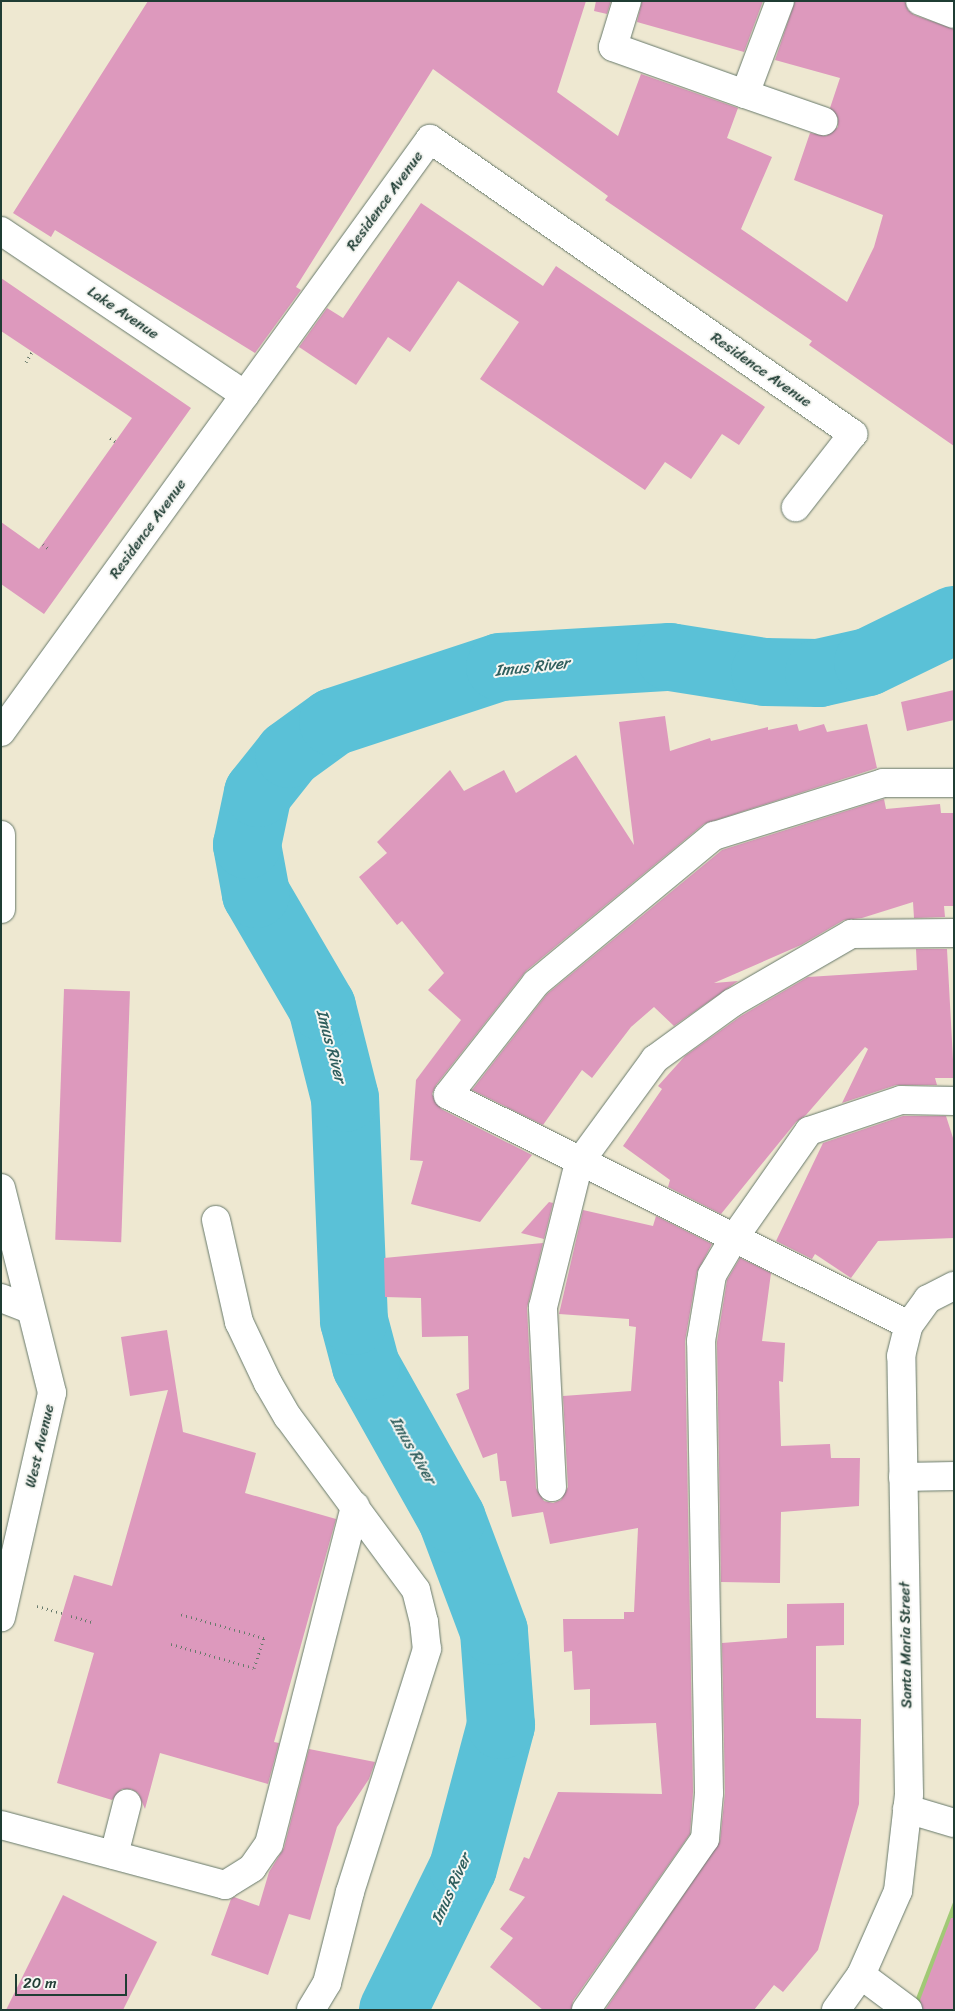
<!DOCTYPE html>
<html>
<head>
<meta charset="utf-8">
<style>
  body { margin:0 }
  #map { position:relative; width:955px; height:2011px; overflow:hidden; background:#eee8d1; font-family:Sriracha,sans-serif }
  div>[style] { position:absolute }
  .green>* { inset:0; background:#a1c975 }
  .river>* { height:68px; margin:-34px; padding:0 34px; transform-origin:34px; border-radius:34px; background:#5ac1d7 }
  .building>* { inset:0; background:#dd99bd; transform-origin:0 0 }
  .path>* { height:3px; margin-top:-1.5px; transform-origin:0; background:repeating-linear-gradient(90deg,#67796b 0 1px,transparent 0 5px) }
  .roads { filter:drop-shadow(0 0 1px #67796b) drop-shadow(0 0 1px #67796b) }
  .minor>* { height:28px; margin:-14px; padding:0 14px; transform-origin:14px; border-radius:14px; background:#fff }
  span { translate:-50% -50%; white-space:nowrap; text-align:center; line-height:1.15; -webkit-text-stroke:4px #f6f6f2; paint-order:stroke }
  .street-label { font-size:15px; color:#1f3d34 }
  .water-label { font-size:16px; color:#2e5e5d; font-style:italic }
  .frame { position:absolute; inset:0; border:2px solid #1f3d34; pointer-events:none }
  .scale { position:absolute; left:15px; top:1974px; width:112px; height:22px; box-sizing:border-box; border:2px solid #1f3d34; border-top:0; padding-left:6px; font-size:15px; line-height:18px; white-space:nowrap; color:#1f3d34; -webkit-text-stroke:4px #f6f6f2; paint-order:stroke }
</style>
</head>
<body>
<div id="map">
  <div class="green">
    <div style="clip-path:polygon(954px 1900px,954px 2010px,937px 2010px,915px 2001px)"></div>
  </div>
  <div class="river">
    <div style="left:393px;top:2010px;width:158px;rotate:-63.8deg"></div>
    <div style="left:463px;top:1868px;width:148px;rotate:-75.1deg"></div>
    <div style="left:501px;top:1725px;width:94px;rotate:-94.3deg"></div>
    <div style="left:494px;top:1631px;width:120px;rotate:-110.6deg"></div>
    <div style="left:452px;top:1519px;width:176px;rotate:-119.3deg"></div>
    <div style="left:366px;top:1366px;width:47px;rotate:-104.9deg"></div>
    <div style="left:354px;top:1321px;width:223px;rotate:-92.3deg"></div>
    <div style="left:345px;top:1098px;width:94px;rotate:-104.2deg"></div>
    <div style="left:322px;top:1007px;width:131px;rotate:-120.3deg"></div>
    <div style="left:256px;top:894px;width:50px;rotate:-100.4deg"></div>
    <div style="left:247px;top:845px;width:53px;rotate:-78.1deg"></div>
    <div style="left:258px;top:793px;width:50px;rotate:-51.5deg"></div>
    <div style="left:289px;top:754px;width:54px;rotate:-36deg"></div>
    <div style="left:333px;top:722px;width:176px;rotate:-18.2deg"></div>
    <div style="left:500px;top:667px;width:170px;rotate:-3.4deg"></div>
    <div style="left:670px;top:657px;width:96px;rotate:9deg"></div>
    <div style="left:765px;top:672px;width:54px;rotate:1.1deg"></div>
    <div style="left:819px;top:673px;width:50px;rotate:-12.7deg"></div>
    <div style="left:868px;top:662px;width:96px;rotate:-26deg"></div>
  </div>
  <div class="building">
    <div style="clip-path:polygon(148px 1px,586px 1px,557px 92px,618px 136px,641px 74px,738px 108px,727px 138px,772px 157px,741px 229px,847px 302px,874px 247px,883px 215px,794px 180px,810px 133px,826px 136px,838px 127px,838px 118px,830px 108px,840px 78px,775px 60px,795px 1px,905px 1px,908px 10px,914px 15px,954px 29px,954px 446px,809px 345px,812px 341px,605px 200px,608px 196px,433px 69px,296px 287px,301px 290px,255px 353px,55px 230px,51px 237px,13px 213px)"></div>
    <div style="clip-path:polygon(596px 1px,611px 1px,607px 14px,594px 11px)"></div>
    <div style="clip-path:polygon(642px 1px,763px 1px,744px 52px,637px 22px)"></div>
    <div style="clip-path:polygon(421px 203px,543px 286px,556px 266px,765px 407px,739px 445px,722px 434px,691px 479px,665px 462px,645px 490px,480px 379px,519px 322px,458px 281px,410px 352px,388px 337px,356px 385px,299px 347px,327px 308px,343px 318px)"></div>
    <div style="clip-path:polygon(1px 278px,191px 408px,44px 614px,1px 584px,1px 522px,39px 549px,132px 418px,1px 331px)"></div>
    <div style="clip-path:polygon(954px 690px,954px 720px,907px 731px,901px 702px)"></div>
    <div style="clip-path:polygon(665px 716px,670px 751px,710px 738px,711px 741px,768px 727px,768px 730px,797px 724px,799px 731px,824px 724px,827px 732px,867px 724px,877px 768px,704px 824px,526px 971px,436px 1085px,432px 1094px,441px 1109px,532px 1155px,480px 1222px,411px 1204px,423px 1161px,410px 1160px,416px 1080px,461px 1020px,428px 990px,444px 973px,402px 921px,397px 925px,359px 877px,387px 853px,377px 842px,450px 770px,464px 791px,504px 770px,516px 793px,576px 755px,634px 845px,619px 722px)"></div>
    <div style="clip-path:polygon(884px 799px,886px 809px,940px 804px,941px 813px,954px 813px,954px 906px,944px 906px,945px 917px,914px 918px,913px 902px,862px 918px,844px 920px,801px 945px,714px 983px,738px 981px,674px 1026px,654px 1007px,631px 1027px,592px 1078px,582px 1070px,543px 1125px,472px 1090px,547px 994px,722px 850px)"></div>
    <div style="clip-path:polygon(916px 949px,947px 949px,954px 1078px,935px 1078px,937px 1085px,896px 1085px,842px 1103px,868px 1049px,865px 1047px,806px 1115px,796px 1122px,721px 1214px,668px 1187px,670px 1180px,623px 1146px,662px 1089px,658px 1086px,685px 1056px,741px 1016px,808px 977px,917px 970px)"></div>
    <div style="left:64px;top:989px;width:66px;height:251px;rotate:2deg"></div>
    <div style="clip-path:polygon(903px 1116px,946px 1116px,954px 1141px,954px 1238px,878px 1241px,851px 1278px,815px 1254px,812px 1259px,776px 1241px,823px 1143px)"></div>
    <div style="clip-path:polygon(549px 1202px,553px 1203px,544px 1239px,521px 1233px)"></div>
    <div style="clip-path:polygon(583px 1210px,653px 1226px,656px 1216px,712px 1244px,697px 1272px,685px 1341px,693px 1792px,690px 1834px,573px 2001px,571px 2010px,543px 2010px,490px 1967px,513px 1938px,500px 1929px,525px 1897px,509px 1890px,524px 1857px,529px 1859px,558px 1792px,662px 1794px,656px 1723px,590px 1725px,590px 1689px,574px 1690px,572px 1651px,564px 1652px,563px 1619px,624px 1619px,624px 1612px,634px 1612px,638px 1528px,550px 1544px,543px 1512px,512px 1517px,506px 1481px,500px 1481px,497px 1453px,483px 1458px,456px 1394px,469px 1389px,468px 1336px,422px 1337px,421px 1298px,385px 1297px,384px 1258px,543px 1243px,527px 1308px,536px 1488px,544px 1501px,553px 1503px,561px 1500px,568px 1487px,563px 1396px,631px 1391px,636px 1327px,629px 1326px,629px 1319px,559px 1314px)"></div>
    <div style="clip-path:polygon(740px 1258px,771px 1273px,762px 1341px,785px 1343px,783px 1382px,779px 1381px,781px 1446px,830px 1444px,831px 1458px,860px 1458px,859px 1506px,781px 1512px,780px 1583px,721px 1582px,717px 1342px,727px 1280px)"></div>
    <div style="clip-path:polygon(167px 1330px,183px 1432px,256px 1453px,245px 1493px,336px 1519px,274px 1742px,279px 1743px,268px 1784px,160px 1753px,145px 1809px,138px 1793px,131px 1789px,122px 1789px,112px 1800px,57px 1783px,94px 1653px,54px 1641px,74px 1575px,112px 1586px,168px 1390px,130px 1396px,121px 1337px)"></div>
    <div style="clip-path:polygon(844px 1603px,844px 1645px,816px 1646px,816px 1718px,861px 1719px,859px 1804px,818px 1950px,783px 1992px,774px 1985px,754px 2010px,605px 2010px,720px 1841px,725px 1793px,722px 1643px,787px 1638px,787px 1604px)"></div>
    <div style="clip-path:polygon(309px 1749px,375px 1762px,369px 1779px,337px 1827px,310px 1920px,289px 1914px,268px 1975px,211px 1955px,231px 1899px,234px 1897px,259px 1906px,269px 1872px,284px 1848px)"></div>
    <div style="clip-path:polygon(63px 1895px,157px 1942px,123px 2010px,6px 2010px)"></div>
    <div style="clip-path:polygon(951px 1918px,954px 1918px,954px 2010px,923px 2010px,920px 2000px)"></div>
  </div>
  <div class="path">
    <div style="left:26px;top:362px;width:12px;rotate:-59deg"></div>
    <div style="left:110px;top:438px;width:6px;rotate:31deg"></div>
    <div style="left:43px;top:544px;width:6px;rotate:39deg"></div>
    <div style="left:37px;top:1606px;width:26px;rotate:16deg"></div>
    <div style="left:71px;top:1616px;width:22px;rotate:16deg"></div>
    <div style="left:171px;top:1644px;width:86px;rotate:16.1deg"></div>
    <div style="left:254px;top:1668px;width:32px;rotate:-72deg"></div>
    <div style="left:264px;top:1638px;width:87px;rotate:-164.1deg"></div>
  </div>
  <div class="roads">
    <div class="minor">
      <div style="left:627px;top:1px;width:48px;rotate:106.9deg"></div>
      <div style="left:613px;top:47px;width:140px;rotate:19.6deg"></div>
      <div style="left:745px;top:94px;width:99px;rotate:-69.4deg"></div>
      <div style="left:920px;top:1px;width:36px;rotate:21deg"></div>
      <div style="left:745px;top:94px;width:83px;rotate:19.1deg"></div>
      <div style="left:1px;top:231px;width:294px;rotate:33.9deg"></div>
      <div style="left:1px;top:732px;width:732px;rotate:-54.12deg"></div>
      <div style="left:430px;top:139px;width:516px;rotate:34.89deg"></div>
      <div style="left:853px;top:434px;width:93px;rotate:128deg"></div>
      <div style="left:1px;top:835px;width:74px;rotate:90deg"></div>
      <div style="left:1px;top:1188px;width:211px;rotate:76deg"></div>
      <div style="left:52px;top:1393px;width:230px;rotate:102.8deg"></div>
      <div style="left:216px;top:1220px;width:105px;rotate:77.3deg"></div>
      <div style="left:239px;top:1322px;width:68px;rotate:64.6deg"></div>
      <div style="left:268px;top:1383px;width:39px;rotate:60deg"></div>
      <div style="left:288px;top:1417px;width:215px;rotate:53.5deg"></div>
      <div style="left:416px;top:1590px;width:33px;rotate:76deg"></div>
      <div style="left:424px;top:1622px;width:27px;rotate:84deg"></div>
      <div style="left:427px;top:1649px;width:255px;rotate:107.6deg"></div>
      <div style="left:350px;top:1892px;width:94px;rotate:104.2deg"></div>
      <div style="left:327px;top:1983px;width:31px;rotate:121deg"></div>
      <div style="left:1px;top:1298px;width:31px;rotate:21deg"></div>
      <div style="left:909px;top:1325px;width:515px;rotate:-153.48deg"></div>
      <div style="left:448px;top:1095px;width:142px;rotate:-51.8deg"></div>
      <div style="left:536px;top:983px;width:231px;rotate:-39.6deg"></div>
      <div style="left:714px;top:836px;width:177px;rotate:-17.4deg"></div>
      <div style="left:883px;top:783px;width:71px"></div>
      <div style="left:903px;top:1477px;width:51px;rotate:-1.1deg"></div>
      <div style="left:552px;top:1487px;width:180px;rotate:-92.9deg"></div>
      <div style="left:543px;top:1307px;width:148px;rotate:-76deg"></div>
      <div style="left:579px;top:1163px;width:129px;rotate:-53.8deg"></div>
      <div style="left:655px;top:1059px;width:95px;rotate:-36deg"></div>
      <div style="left:732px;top:1003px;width:138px;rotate:-30.1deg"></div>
      <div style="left:851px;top:934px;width:103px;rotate:-0.6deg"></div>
      <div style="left:907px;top:1809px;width:49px;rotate:16.6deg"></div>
      <div style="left:1px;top:1825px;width:232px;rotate:15deg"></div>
      <div style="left:225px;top:1885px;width:32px;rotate:-32deg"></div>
      <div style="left:252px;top:1868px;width:29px;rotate:-55deg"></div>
      <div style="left:269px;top:1844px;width:349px;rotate:-75.7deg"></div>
      <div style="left:114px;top:1855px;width:53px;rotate:-75.7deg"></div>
      <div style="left:861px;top:1975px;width:59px;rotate:36.7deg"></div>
      <div style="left:586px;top:2010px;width:208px;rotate:-55.2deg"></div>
      <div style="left:705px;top:1839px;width:46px;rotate:-85deg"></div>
      <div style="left:709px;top:1793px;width:452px;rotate:-91deg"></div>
      <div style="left:701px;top:1341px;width:67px;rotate:-80.5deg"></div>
      <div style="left:712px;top:1275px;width:43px;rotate:-59.3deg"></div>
      <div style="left:734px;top:1238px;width:131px;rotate:-55deg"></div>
      <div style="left:809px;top:1131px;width:97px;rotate:-18.6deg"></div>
      <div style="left:901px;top:1100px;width:53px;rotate:1.1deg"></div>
      <div style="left:836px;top:2010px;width:43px;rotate:-54.5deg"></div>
      <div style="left:861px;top:1975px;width:92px;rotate:-66.2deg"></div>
      <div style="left:898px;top:1891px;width:98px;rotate:-83.5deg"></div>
      <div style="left:909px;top:1794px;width:438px;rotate:-91deg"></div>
      <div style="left:901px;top:1356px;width:32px;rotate:-76deg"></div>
      <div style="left:909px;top:1325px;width:32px;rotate:-54deg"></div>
      <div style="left:928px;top:1299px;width:29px;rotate:-27deg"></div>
    </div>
  </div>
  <div class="street-label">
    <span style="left:385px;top:201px;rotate:-54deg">Residence Avenue</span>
    <span style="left:123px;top:313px;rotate:34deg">Lake Avenue</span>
    <span style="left:761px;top:370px;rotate:35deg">Residence Avenue</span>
    <span style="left:148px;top:529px;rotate:-54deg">Residence Avenue</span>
    <span style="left:40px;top:1446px;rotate:-77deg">West Avenue</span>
    <span style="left:906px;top:1645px;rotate:-91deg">Santa Maria Street</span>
  </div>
  <div class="water-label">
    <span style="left:532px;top:667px;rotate:-6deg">Imus River</span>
    <span style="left:331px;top:1046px;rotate:75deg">Imus River</span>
    <span style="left:413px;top:1450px;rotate:60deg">Imus River</span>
    <span style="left:451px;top:1889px;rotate:-66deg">Imus River</span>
  </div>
  <div class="frame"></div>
  <div class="scale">20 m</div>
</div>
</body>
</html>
